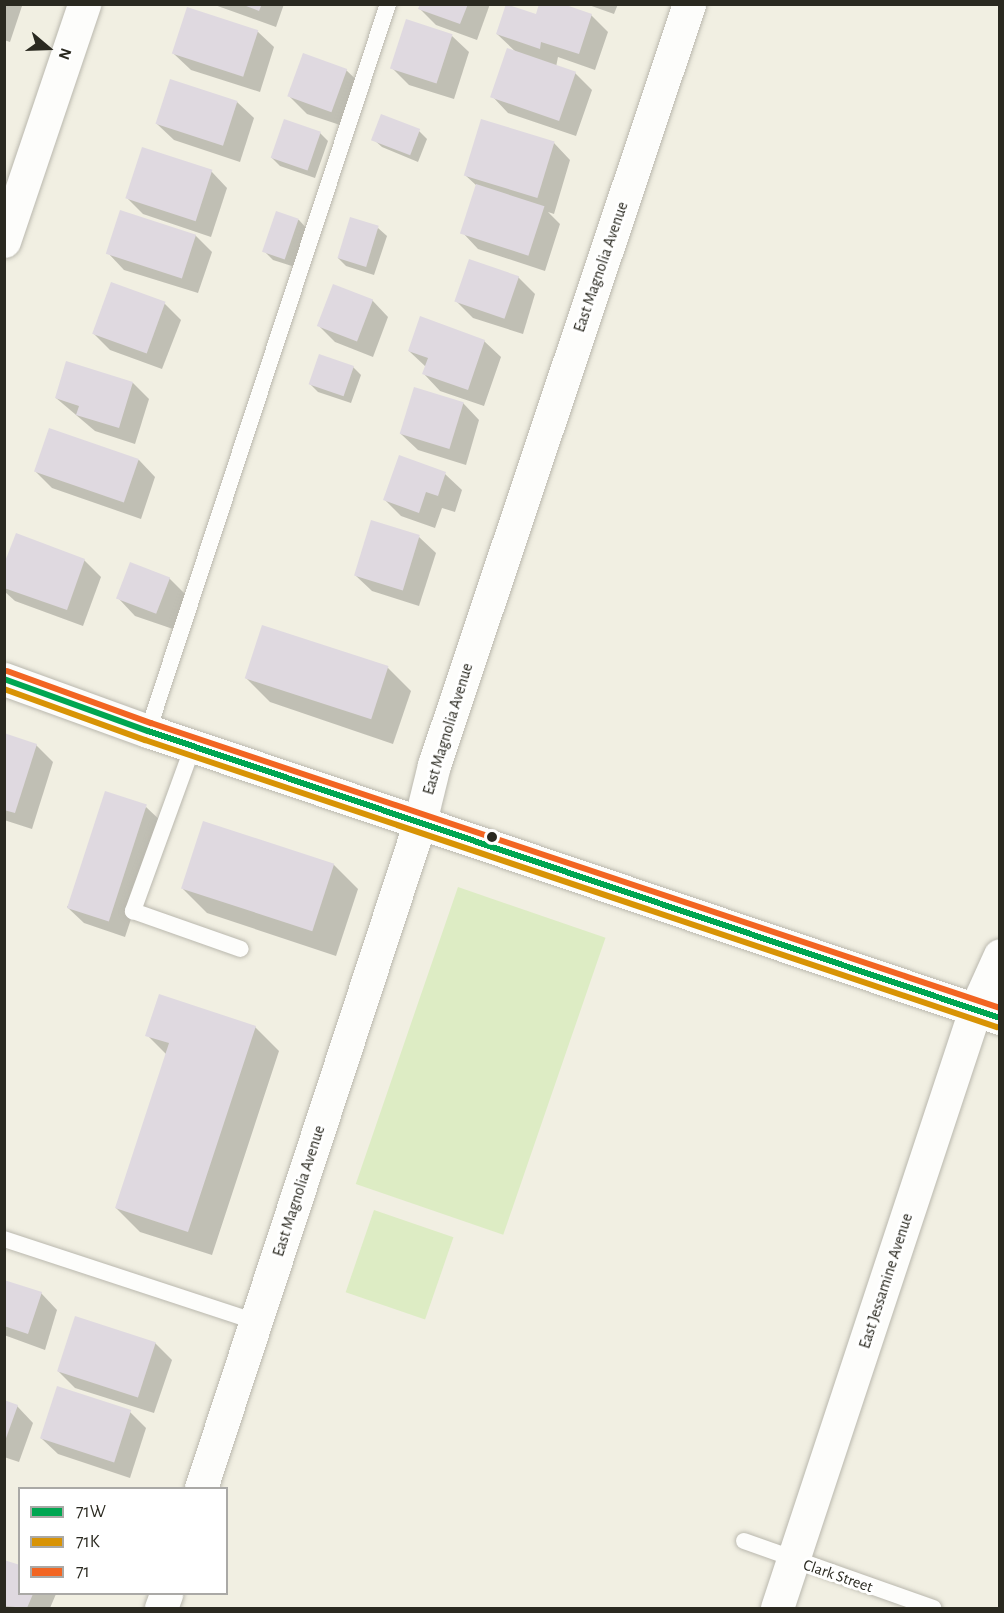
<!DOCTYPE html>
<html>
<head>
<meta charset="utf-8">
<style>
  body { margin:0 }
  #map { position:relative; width:1004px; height:1613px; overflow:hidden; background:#f1efe2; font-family:"Alegreya Sans",sans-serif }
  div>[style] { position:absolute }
  .green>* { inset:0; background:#ddecc4; transform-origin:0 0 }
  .shadow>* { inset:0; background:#0003 }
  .building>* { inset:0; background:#dfd9e0; transform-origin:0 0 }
  .roads { filter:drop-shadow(0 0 2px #bab8ae) drop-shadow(0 0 2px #bab8ae) }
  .service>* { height:16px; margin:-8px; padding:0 8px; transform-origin:8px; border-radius:8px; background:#fdfdfb }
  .minor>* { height:33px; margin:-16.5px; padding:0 16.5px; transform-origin:16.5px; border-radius:16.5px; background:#fdfdfb }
  .tertiary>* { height:33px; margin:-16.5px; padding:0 16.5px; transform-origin:16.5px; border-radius:16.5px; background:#fdfdfb }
  .bus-1>* { height:6px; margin:-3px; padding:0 3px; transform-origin:3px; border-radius:3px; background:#00a651 }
  .bus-2>* { height:6px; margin:-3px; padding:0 3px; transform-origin:3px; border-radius:3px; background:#d89305 }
  .bus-3>* { height:6px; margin:-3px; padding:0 3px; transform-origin:3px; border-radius:3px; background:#f26522 }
  .dots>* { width:16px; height:16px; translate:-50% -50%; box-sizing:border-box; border:3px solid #fff; border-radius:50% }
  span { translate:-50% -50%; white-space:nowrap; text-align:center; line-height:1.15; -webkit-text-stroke:6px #fff; paint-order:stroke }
  .street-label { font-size:16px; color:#2a2920 }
  .frame { position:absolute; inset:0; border:6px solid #2a2920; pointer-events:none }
  .legend { position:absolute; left:18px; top:1487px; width:210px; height:108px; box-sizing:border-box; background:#fff; border:2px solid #aaa9a6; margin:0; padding:8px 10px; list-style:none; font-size:18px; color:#2a2920 }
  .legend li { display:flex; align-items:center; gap:12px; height:30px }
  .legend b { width:30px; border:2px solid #aaa9a6 }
  .north { position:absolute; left:18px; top:18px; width:60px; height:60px; -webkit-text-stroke:4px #fff; paint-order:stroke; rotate:109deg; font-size:16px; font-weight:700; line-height:24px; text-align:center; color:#2a2920 }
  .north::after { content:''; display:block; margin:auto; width:21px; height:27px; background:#2a2920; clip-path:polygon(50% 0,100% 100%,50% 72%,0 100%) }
</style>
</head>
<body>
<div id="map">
  <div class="green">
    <div style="left:458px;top:887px;width:156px;height:314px;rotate:19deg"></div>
    <div style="left:374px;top:1210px;width:84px;height:87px;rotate:19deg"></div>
  </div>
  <div class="shadow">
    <div style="clip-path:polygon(4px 4px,22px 6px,10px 42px,4px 40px)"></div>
    <div style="clip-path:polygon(212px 4px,284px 4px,276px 27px)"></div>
    <div style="clip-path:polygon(421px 4px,490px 4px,477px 40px,436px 25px,420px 9px)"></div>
    <div style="clip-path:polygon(586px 4px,618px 4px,614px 14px)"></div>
    <div style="clip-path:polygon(591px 15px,608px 32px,595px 70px,558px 57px,556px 67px,575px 73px,592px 90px,576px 136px,508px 113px,492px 96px,517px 53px,497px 34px,537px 16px)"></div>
    <div style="clip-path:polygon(257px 31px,274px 47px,260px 92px,191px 70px,174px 54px)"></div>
    <div style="clip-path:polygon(452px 36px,469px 52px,454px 99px,409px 85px,392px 68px)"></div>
    <div style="clip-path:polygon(346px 70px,363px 86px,349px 128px,307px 114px,290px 97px)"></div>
    <div style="clip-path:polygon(237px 102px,254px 118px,240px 162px,174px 140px,157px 124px)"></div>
    <div style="clip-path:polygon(419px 131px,427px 139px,418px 162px,382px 147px,373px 139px)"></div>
    <div style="clip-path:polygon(320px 133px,328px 141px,315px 178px,280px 166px,272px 158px)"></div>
    <div style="clip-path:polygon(554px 143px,570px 160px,554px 214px,548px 212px,560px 224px,545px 271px,478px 249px,462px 232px,477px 186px,465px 175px)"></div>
    <div style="clip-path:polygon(211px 171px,227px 188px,211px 237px,143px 214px,126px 197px)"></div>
    <div style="clip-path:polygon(277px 213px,299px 220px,307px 229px,295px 267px,273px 260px,265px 252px)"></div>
    <div style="clip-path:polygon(378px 228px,387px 236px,374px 275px,346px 266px,338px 258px)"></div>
    <div style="clip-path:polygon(195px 235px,212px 252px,198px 293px,124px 270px,108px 253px)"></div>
    <div style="clip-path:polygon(518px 277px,535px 294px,523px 334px,473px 318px,456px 301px)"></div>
    <div style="clip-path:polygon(372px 300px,388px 317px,373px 357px,335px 342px,319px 326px)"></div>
    <div style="clip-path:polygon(164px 303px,181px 320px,162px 369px,110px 350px,94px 334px)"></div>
    <div style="clip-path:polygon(484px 341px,501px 357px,484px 406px,440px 391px,424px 374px,426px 367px,409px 351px)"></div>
    <div style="clip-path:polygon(353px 367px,361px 375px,351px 403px,318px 392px,310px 384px)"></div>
    <div style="clip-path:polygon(133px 383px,149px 399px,135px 444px,95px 431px,56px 398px)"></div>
    <div style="clip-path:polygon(463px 403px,479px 420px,466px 465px,418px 450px,401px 434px)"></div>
    <div style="clip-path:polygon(139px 460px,155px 477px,141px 519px,52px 488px,36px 472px)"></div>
    <div style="clip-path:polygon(445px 474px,462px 490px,455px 512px,442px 508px,435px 528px,401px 516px,385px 500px)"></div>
    <div style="clip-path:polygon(419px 537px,436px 553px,419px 606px,372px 591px,355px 575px)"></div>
    <div style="clip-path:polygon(84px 560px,101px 577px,83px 626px,15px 601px,4px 591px,4px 568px)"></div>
    <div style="clip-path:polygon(169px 578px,186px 595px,173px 629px,135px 616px,119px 599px)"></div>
    <div style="clip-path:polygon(387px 667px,411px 691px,393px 744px,270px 702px,246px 678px)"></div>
    <div style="clip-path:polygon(4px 735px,36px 745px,53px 762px,32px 829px,4px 820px)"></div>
    <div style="clip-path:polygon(146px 807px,163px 823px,125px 937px,84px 923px,67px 907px)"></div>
    <div style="clip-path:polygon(204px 823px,334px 865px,358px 889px,336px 956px,207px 913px,183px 889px)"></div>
    <div style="clip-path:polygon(255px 1027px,279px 1051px,212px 1255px,140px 1232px,116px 1208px,167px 1055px,147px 1035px)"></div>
    <div style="clip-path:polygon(4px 1282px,41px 1293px,57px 1310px,45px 1350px,4px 1335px)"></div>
    <div style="clip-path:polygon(155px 1343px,172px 1360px,154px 1413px,75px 1388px,58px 1371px)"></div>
    <div style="clip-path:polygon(4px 1402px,17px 1406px,33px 1423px,19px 1462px,4px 1457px)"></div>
    <div style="clip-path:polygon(130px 1412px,146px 1428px,130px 1478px,58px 1454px,41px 1438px)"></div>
    <div style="clip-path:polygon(4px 1561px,20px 1594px,56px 1594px,50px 1608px,4px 1608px)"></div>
  </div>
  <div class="building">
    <div style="clip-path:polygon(241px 4px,262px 4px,259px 11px)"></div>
    <div style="clip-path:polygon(420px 4px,468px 4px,460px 24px,418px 9px)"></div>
    <div style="clip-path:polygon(506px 4px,536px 14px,539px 4px,563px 4px,592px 14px,579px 54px,541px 42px,540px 49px,496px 34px)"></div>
    <div style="left:187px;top:7px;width:75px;height:49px;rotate:18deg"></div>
    <div style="left:406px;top:19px;width:49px;height:52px;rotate:18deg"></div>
    <div style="left:507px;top:48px;width:73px;height:52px;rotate:19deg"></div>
    <div style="left:303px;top:53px;width:47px;height:46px;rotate:20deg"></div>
    <div style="left:170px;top:79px;width:71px;height:47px;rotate:18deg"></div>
    <div style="left:381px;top:114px;width:42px;height:28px;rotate:21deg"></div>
    <div style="left:284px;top:119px;width:39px;height:41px;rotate:19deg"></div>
    <div style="left:481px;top:119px;width:77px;height:59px;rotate:17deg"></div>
    <div style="left:142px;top:147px;width:74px;height:54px;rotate:18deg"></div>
    <div style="left:476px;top:184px;width:72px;height:52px;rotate:18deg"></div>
    <div style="left:120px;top:210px;width:80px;height:46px;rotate:18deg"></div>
    <div style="left:276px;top:211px;width:24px;height:43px;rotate:19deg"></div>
    <div style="left:350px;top:217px;width:30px;height:43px;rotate:17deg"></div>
    <div style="left:469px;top:259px;width:53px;height:45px;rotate:19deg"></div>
    <div style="left:111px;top:282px;width:58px;height:55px;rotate:20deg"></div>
    <div style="left:333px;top:284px;width:43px;height:45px;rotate:21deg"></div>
    <div style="clip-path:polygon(420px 316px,485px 340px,468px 390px,422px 374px,428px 358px,408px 351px)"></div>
    <div style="left:319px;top:354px;width:37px;height:32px;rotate:19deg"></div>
    <div style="clip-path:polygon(66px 361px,133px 382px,119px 428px,76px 415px,79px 406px,55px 398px)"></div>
    <div style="left:414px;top:387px;width:52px;height:49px;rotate:17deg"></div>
    <div style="left:49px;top:428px;width:95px;height:46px;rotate:19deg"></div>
    <div style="clip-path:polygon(399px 455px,446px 472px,438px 496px,426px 492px,419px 513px,383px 500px)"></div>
    <div style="left:371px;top:520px;width:51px;height:58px;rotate:17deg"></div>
    <div style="clip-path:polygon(16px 533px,85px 559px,67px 610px,4px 588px,4px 564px)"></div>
    <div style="left:130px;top:562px;width:43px;height:39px;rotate:21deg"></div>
    <div style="left:262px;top:625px;width:133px;height:56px;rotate:18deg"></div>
    <div style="clip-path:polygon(4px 733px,37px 744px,15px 813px,4px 810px)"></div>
    <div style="left:105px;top:791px;width:44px;height:123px;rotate:18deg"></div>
    <div style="left:203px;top:821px;width:138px;height:71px;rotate:18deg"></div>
    <div style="clip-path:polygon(159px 994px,256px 1026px,188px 1232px,115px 1208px,169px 1043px,145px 1036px)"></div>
    <div style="clip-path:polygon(4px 1280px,42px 1292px,28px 1334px,4px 1326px)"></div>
    <div style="left:75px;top:1316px;width:85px;height:58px;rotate:18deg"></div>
    <div style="left:57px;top:1386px;width:78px;height:55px;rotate:18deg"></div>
    <div style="clip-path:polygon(4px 1400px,18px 1405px,5px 1441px,4px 1441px)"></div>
    <div style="clip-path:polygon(4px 1560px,20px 1565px,20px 1594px,33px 1594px,27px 1608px,4px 1606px)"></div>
  </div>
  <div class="roads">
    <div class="service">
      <div style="left:148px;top:731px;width:766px;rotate:-71.73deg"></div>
      <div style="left:193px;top:746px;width:176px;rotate:110deg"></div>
      <div style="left:133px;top:911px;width:114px;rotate:19.4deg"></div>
      <div style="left:4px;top:1239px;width:265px;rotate:18.2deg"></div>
      <div style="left:744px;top:1541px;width:201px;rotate:19.5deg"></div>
    </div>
    <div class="minor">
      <div style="left:4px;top:241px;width:250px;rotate:-71.3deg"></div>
      <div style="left:201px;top:1488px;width:701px;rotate:-71.8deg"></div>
      <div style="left:420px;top:822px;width:59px;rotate:-76.2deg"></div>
      <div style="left:434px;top:765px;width:803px;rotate:-71.47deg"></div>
      <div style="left:161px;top:1608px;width:15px;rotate:-70deg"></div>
      <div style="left:777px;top:1608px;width:630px;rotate:-71.68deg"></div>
      <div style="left:975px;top:1010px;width:60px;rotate:-65.6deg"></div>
    </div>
    <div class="tertiary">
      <div style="left:4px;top:679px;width:153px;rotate:19.9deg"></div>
      <div style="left:148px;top:731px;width:899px;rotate:18.62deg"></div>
    </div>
  </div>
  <div class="bus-1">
    <div style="left:4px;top:679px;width:153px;rotate:19.9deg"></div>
    <div style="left:148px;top:731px;width:899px;rotate:18.62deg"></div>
  </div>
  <div class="bus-2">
    <div style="left:4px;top:689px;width:150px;rotate:19.9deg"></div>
    <div style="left:145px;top:740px;width:899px;rotate:18.62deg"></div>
  </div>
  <div class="bus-3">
    <div style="left:7px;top:671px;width:153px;rotate:19.9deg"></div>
    <div style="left:151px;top:723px;width:896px;rotate:18.56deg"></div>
  </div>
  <div class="dots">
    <div style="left:492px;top:837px;background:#2a2920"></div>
  </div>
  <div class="street-label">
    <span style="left:601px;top:267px;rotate:-71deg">East Magnolia Avenue</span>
    <span style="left:448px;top:729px;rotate:-73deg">East Magnolia Avenue</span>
    <span style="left:299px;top:1191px;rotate:-72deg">East Magnolia Avenue</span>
    <span style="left:886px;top:1281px;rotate:-72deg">East Jessamine Avenue</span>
    <span style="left:838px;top:1576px;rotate:19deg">Clark Street</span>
  </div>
  <div class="frame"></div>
  <ul class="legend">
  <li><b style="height:8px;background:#00a651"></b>71W</li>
  <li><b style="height:8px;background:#d89305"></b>71K</li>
  <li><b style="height:8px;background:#f26522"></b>71</li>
  </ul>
  <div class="north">N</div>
</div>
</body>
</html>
